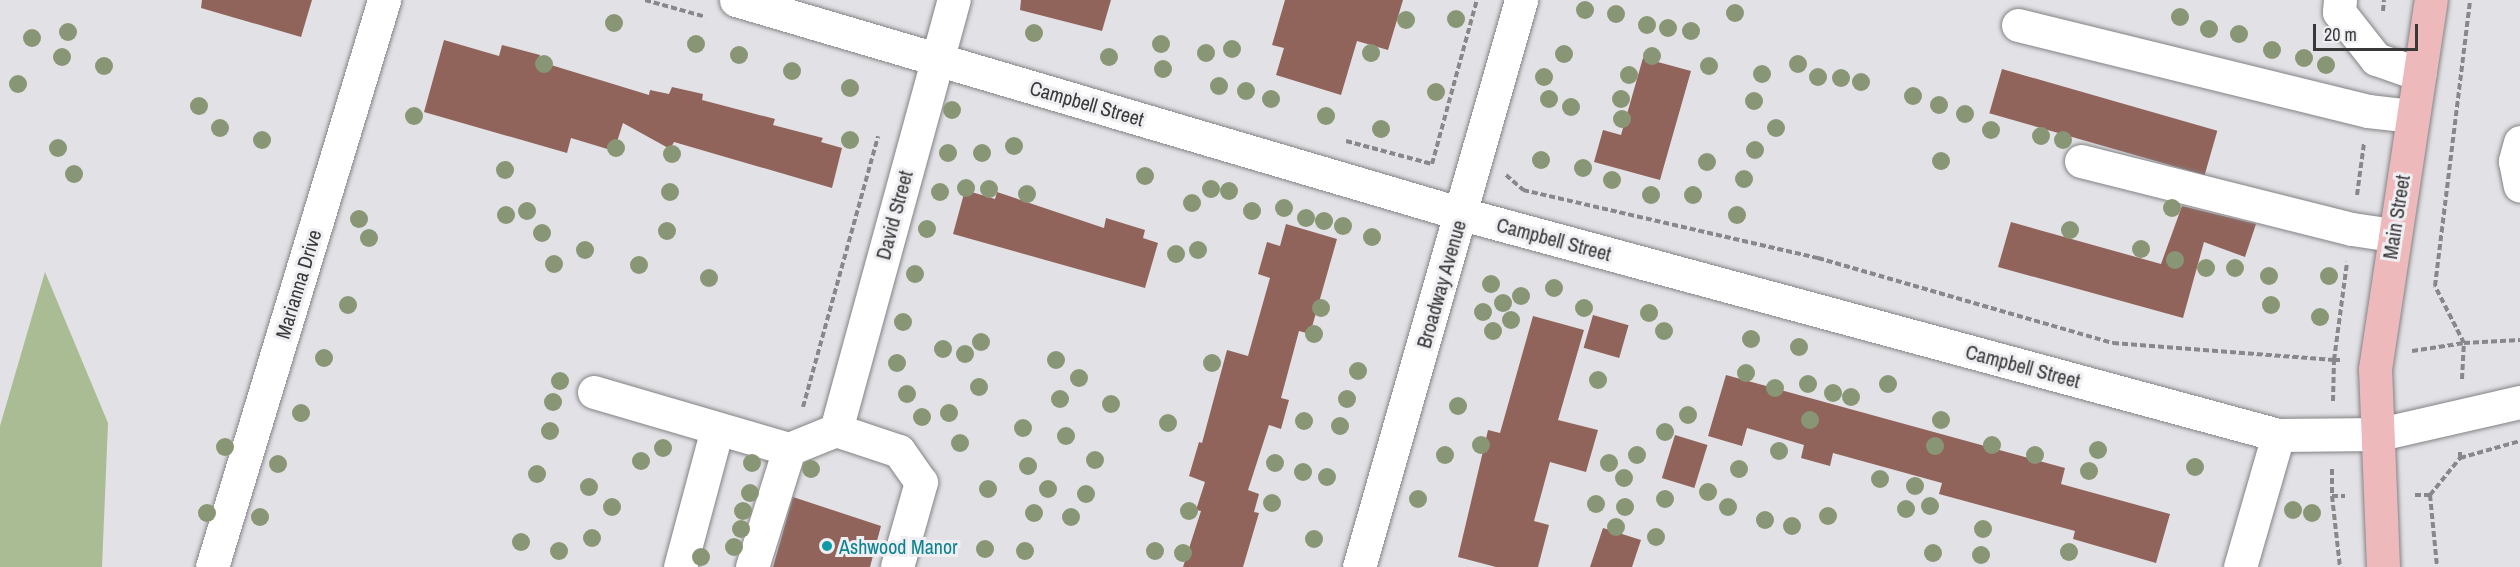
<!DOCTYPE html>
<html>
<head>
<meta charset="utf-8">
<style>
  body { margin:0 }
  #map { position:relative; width:2520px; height:567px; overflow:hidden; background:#e2e2e6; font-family:"Archivo Narrow",sans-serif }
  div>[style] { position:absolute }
  .forest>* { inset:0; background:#a9bc93 }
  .building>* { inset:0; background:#91645b; transform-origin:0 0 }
  .path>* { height:4px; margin-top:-2px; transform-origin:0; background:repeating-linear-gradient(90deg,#88888a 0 6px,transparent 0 9px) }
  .roads { filter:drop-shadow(0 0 2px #838386) drop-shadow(0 0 2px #838386) }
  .minor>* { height:33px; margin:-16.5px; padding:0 16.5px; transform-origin:16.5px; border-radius:16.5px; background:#fff }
  .major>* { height:33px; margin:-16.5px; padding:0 16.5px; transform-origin:16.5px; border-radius:16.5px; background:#eeb9bb }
  .trees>* { width:18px; height:18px; margin:-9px; border-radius:50%; background:#899676 }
  .dots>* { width:16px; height:16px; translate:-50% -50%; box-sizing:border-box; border:3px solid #efeff3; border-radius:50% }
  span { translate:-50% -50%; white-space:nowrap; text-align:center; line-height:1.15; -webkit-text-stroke:6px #efeff3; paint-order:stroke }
  .street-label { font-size:20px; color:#383839 }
  .culture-label { font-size:20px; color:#0d838f }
  .left { translate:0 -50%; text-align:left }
  .scale { position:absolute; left:2313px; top:24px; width:105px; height:27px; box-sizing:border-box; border:3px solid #383839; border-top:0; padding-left:8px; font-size:18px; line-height:21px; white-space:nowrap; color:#383839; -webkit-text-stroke:4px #efeff3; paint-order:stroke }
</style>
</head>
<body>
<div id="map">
  <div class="forest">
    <div style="clip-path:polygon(45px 272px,108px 423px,102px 567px,0 567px,0 426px)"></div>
  </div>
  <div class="building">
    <div style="clip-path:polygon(202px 0,312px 0,301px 37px,201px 8px)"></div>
    <div style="clip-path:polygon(1021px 0,1111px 0,1102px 31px,1020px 10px)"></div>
    <div style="clip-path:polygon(1285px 0,1403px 0,1388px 50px,1357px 41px,1341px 95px,1276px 75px,1284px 48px,1272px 45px)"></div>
    <div style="clip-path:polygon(444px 40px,499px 56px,502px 45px,540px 55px,538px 61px,649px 95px,650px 90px,669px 94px,672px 87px,703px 94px,702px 100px,775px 119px,773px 125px,823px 138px,821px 142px,842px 148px,832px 188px,674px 142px,670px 149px,623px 123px,614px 151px,571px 138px,567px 153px,424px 112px)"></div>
    <div style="clip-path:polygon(1643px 58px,1691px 71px,1660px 180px,1594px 162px,1603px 130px,1621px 135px)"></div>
    <div style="left:2002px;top:69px;width:224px;height:46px;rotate:16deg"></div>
    <div style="clip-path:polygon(965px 190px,995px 199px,997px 192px,1104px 228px,1106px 218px,1145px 230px,1143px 238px,1158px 243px,1145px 288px,953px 234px)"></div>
    <div style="clip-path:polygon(2182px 206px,2256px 224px,2245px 257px,2204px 242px,2183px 318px,1998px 267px,2011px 222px,2161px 264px)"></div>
    <div style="clip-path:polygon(1286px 224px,1337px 239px,1310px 334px,1299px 331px,1281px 398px,1289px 400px,1281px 429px,1269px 425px,1248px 490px,1259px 494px,1254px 512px,1259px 513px,1243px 567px,1183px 567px,1201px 511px,1196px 510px,1205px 482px,1189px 476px,1199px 442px,1202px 443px,1227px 350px,1248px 356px,1270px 278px,1258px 274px,1267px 242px,1280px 246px)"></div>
    <div style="left:1593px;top:315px;width:37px;height:34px;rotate:16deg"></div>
    <div style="clip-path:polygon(1533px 316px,1584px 330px,1558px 420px,1598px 430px,1586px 472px,1550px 462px,1534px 521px,1549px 525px,1538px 567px,1496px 567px,1458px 557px,1488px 430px,1500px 433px)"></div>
    <div style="clip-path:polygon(1726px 375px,2065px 468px,2061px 484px,2170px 514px,2156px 563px,2073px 539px,2075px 531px,1939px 494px,1942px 483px,1833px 453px,1830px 466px,1801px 458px,1804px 445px,1747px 428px,1742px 446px,1708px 436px)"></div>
    <div style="left:1675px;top:435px;width:34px;height:45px;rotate:17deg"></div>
    <div style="clip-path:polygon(793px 497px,881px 526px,870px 567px,773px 567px)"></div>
    <div style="clip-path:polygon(1603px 528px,1641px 540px,1632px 567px,1590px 567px)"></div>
  </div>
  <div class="path">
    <div style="left:645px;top:0;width:63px;rotate:15.6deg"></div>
    <div style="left:2383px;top:11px;width:11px;rotate:-85deg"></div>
    <div style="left:1346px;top:141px;width:89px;rotate:15deg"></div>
    <div style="left:1432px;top:164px;width:170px;rotate:-74.7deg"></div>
    <div style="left:1506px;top:175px;width:23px;rotate:41deg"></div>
    <div style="left:1523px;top:190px;width:303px;rotate:13deg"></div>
    <div style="left:1818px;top:258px;width:307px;rotate:16.1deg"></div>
    <div style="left:2113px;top:343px;width:222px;rotate:4.4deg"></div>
    <div style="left:2334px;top:360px;width:99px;rotate:-82.4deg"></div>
    <div style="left:2357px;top:195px;width:52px;rotate:-82.3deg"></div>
    <div style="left:2412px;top:351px;width:53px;rotate:-8.7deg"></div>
    <div style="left:2464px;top:343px;width:64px;rotate:-117deg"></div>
    <div style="left:2435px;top:286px;width:288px;rotate:-83deg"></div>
    <div style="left:2462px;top:379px;width:36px;rotate:-87deg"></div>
    <div style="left:2464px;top:343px;width:56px;rotate:-3.1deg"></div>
    <div style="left:2333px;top:401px;width:41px;rotate:-88.6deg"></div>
    <div style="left:2334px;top:360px;width:8px"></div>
    <div style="left:803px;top:407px;width:281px;rotate:-74.5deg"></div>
    <div style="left:2460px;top:458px;width:62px;rotate:-15.8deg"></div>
    <div style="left:2332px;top:469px;width:27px;rotate:90deg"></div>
    <div style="left:2332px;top:496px;width:13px"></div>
    <div style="left:2415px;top:495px;width:15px"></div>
    <div style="left:2430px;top:495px;width:48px;rotate:-51deg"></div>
    <div style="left:2460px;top:458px;width:8px;rotate:-90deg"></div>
    <div style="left:2430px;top:495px;width:72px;rotate:84.4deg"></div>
    <div style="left:2332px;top:496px;width:71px;rotate:83.6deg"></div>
  </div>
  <div class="roads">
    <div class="minor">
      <div style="left:736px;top:0;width:757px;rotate:16.42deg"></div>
      <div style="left:1462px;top:214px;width:845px;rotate:15.15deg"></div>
      <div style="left:2278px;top:435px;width:102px;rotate:-0.6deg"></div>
      <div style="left:2380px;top:434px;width:144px;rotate:-12.9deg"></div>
      <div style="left:2340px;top:0;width:12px;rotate:95deg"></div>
      <div style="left:2339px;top:12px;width:60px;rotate:51.8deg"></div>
      <div style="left:2376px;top:59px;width:46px;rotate:19.2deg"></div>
      <div style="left:2018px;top:25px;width:360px;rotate:13.8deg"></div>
      <div style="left:2368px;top:111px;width:43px;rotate:6.6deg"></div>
      <div style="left:2520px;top:142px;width:20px;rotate:105deg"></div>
      <div style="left:2515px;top:161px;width:25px;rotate:79deg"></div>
      <div style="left:2081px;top:161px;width:279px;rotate:14.1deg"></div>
      <div style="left:2352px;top:229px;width:40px;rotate:8.5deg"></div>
      <div style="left:594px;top:392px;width:203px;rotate:16.3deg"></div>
      <div style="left:789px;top:449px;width:51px;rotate:-22deg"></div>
      <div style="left:836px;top:430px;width:66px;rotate:18.4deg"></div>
      <div style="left:899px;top:451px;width:38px;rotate:55deg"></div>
      <div style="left:921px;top:482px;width:88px;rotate:105.8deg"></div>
      <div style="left:836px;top:430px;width:446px;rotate:-74.7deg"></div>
      <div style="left:212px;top:567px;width:593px;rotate:-73.12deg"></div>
      <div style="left:680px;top:567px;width:143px;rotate:-75deg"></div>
      <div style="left:752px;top:567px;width:124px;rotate:-72.6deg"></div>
      <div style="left:1359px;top:567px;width:590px;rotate:-74.05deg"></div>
      <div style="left:2240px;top:567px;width:137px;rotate:-73.9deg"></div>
    </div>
    <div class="major">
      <div style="left:2383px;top:567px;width:198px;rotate:-92.3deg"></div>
      <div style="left:2375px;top:369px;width:373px;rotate:-81.4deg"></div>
    </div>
  </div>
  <div class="trees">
    <div style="left:1585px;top:10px"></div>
    <div style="left:1735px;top:13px"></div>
    <div style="left:1616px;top:14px"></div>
    <div style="left:2180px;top:17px"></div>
    <div style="left:1456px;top:19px"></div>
    <div style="left:1406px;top:20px"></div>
    <div style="left:614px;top:23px"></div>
    <div style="left:1647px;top:25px"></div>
    <div style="left:1668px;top:28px"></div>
    <div style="left:2209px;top:29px"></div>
    <div style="left:1691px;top:31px"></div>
    <div style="left:68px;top:32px"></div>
    <div style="left:1034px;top:33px"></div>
    <div style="left:2239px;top:34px"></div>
    <div style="left:32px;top:38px"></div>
    <div style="left:696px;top:44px"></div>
    <div style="left:1161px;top:44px"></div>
    <div style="left:1232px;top:49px"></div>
    <div style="left:2272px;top:50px"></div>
    <div style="left:1206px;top:53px"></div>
    <div style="left:1371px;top:53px"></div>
    <div style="left:1564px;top:54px"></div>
    <div style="left:739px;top:55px"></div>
    <div style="left:1652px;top:56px"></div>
    <div style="left:62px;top:57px"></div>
    <div style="left:1109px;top:57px"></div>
    <div style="left:2304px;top:58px"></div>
    <div style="left:544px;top:64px"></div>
    <div style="left:1798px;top:64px"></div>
    <div style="left:2326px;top:65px"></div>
    <div style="left:104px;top:66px"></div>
    <div style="left:1709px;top:66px"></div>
    <div style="left:1163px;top:69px"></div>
    <div style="left:792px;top:71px"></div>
    <div style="left:1762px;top:74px"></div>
    <div style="left:1629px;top:75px"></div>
    <div style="left:1544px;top:77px"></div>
    <div style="left:1818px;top:77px"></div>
    <div style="left:1841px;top:78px"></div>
    <div style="left:1861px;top:82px"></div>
    <div style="left:18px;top:84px"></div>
    <div style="left:1219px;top:86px"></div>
    <div style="left:850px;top:88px"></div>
    <div style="left:1246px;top:91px"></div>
    <div style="left:1436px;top:92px"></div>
    <div style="left:1913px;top:96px"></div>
    <div style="left:1271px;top:99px"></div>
    <div style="left:1549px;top:99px"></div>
    <div style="left:1621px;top:99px"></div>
    <div style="left:1754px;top:101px"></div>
    <div style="left:1939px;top:105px"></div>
    <div style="left:199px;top:106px"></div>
    <div style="left:1571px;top:107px"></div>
    <div style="left:952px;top:110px"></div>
    <div style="left:1965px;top:114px"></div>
    <div style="left:414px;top:116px"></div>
    <div style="left:1326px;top:116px"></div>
    <div style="left:1622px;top:119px"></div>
    <div style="left:220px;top:128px"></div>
    <div style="left:1776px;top:128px"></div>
    <div style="left:1381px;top:129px"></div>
    <div style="left:1991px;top:130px"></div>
    <div style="left:2041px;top:136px"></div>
    <div style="left:262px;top:140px"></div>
    <div style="left:850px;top:140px"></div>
    <div style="left:2063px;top:140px"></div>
    <div style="left:1014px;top:146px"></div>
    <div style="left:58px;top:148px"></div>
    <div style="left:616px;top:148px"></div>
    <div style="left:1755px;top:150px"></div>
    <div style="left:948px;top:153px"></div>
    <div style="left:982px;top:153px"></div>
    <div style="left:672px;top:154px"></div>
    <div style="left:1541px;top:160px"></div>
    <div style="left:1941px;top:161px"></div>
    <div style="left:1707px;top:162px"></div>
    <div style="left:1583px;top:168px"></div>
    <div style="left:505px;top:170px"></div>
    <div style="left:74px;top:174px"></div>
    <div style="left:1145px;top:176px"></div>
    <div style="left:1744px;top:179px"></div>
    <div style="left:1612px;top:180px"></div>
    <div style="left:966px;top:188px"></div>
    <div style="left:989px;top:189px"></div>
    <div style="left:1211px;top:189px"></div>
    <div style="left:1229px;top:191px"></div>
    <div style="left:670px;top:192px"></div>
    <div style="left:940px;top:192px"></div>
    <div style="left:1027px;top:194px"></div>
    <div style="left:1651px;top:195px"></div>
    <div style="left:1693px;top:195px"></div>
    <div style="left:1192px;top:203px"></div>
    <div style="left:1284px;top:208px"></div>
    <div style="left:2172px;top:208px"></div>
    <div style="left:527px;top:211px"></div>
    <div style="left:1252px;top:211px"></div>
    <div style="left:506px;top:215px"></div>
    <div style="left:1737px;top:215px"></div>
    <div style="left:1306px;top:218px"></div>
    <div style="left:359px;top:219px"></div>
    <div style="left:1324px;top:221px"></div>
    <div style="left:1343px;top:226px"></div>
    <div style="left:927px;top:229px"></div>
    <div style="left:2070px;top:230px"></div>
    <div style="left:667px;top:231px"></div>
    <div style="left:542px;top:233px"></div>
    <div style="left:1372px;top:237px"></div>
    <div style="left:369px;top:238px"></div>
    <div style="left:2141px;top:249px"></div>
    <div style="left:585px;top:250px"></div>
    <div style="left:1198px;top:250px"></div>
    <div style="left:1176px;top:254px"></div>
    <div style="left:2175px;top:260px"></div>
    <div style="left:554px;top:264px"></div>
    <div style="left:639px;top:265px"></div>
    <div style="left:2206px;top:268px"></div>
    <div style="left:2235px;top:268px"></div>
    <div style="left:915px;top:274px"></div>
    <div style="left:2269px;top:276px"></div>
    <div style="left:2329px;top:276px"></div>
    <div style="left:709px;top:278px"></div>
    <div style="left:1491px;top:284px"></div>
    <div style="left:1554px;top:288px"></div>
    <div style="left:1521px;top:296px"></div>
    <div style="left:1503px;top:303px"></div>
    <div style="left:348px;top:305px"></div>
    <div style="left:2271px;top:305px"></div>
    <div style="left:1321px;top:308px"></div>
    <div style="left:1584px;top:308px"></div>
    <div style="left:1483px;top:312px"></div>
    <div style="left:1649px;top:313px"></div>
    <div style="left:2320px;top:317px"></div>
    <div style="left:1511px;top:320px"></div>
    <div style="left:903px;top:322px"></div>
    <div style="left:1493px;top:331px"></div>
    <div style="left:1664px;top:331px"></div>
    <div style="left:1314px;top:334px"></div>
    <div style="left:1751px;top:339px"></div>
    <div style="left:981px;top:342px"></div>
    <div style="left:1799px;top:347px"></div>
    <div style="left:943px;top:349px"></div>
    <div style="left:965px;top:354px"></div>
    <div style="left:324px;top:358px"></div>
    <div style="left:1056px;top:360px"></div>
    <div style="left:897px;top:363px"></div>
    <div style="left:1212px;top:363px"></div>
    <div style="left:1358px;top:371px"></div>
    <div style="left:1746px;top:373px"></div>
    <div style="left:1079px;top:378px"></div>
    <div style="left:1598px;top:380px"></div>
    <div style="left:560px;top:381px"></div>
    <div style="left:1808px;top:384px"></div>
    <div style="left:1888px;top:384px"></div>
    <div style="left:979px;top:387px"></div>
    <div style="left:1775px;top:388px"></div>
    <div style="left:1833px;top:393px"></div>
    <div style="left:907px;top:394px"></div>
    <div style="left:1851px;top:397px"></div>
    <div style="left:1060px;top:399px"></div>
    <div style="left:1347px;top:399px"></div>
    <div style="left:553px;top:402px"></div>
    <div style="left:1111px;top:404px"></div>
    <div style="left:1458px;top:406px"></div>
    <div style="left:301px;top:413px"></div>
    <div style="left:949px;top:413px"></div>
    <div style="left:1688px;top:415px"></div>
    <div style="left:922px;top:417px"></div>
    <div style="left:1810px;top:420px"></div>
    <div style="left:1941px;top:420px"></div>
    <div style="left:1304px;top:421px"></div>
    <div style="left:1168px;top:423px"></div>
    <div style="left:1340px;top:426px"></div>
    <div style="left:1023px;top:428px"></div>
    <div style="left:550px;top:431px"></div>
    <div style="left:1665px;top:432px"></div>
    <div style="left:1066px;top:436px"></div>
    <div style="left:960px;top:443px"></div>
    <div style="left:1481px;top:445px"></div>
    <div style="left:1992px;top:445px"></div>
    <div style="left:1935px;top:446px"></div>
    <div style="left:225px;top:447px"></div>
    <div style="left:663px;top:448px"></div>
    <div style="left:2098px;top:450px"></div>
    <div style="left:1779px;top:451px"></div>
    <div style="left:1445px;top:455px"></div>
    <div style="left:1637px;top:455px"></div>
    <div style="left:2035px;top:455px"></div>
    <div style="left:1095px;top:460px"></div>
    <div style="left:641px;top:461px"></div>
    <div style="left:752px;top:463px"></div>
    <div style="left:1275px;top:463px"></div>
    <div style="left:1609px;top:463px"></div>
    <div style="left:278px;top:464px"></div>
    <div style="left:1028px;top:466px"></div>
    <div style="left:2195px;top:467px"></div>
    <div style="left:811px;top:469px"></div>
    <div style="left:1739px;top:469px"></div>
    <div style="left:2089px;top:471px"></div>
    <div style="left:1303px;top:472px"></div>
    <div style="left:537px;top:474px"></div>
    <div style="left:1327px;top:477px"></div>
    <div style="left:1624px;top:478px"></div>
    <div style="left:1880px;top:479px"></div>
    <div style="left:1915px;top:486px"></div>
    <div style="left:589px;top:487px"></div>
    <div style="left:988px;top:489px"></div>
    <div style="left:1048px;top:489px"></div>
    <div style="left:1708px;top:492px"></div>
    <div style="left:750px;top:493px"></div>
    <div style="left:1086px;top:494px"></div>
    <div style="left:1418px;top:499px"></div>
    <div style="left:1665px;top:499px"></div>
    <div style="left:1272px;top:503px"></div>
    <div style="left:1596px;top:504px"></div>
    <div style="left:1930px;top:506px"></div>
    <div style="left:612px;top:507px"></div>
    <div style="left:1625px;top:507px"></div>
    <div style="left:1728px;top:507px"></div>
    <div style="left:1906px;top:509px"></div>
    <div style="left:2293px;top:510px"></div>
    <div style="left:743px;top:511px"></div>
    <div style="left:1189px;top:511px"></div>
    <div style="left:207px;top:513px"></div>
    <div style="left:1034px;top:513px"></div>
    <div style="left:2312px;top:513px"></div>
    <div style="left:1828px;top:516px"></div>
    <div style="left:260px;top:517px"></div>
    <div style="left:1071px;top:517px"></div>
    <div style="left:1765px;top:520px"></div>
    <div style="left:1792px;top:526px"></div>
    <div style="left:1616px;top:527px"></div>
    <div style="left:741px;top:529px"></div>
    <div style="left:1983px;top:529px"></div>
    <div style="left:1656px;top:537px"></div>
    <div style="left:592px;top:538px"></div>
    <div style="left:1314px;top:539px"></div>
    <div style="left:521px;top:542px"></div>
    <div style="left:734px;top:547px"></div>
    <div style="left:985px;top:549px"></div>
    <div style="left:559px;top:551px"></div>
    <div style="left:1025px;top:551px"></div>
    <div style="left:1155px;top:551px"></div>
    <div style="left:2069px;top:552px"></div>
    <div style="left:1183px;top:553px"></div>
    <div style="left:1933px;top:553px"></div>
    <div style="left:1981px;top:555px"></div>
    <div style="left:701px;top:557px"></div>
  </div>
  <div class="dots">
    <div style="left:827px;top:546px;background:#0f9aa8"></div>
  </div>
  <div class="street-label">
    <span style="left:1087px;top:103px;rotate:16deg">Campbell Street</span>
    <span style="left:894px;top:215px;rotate:-75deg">David Street</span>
    <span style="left:2396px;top:217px;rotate:-81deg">Main Street</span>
    <span style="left:1554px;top:239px;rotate:15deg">Campbell Street</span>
    <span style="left:298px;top:284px;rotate:-73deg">Marianna Drive</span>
    <span style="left:1441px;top:284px;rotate:-74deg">Broadway Avenue</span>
    <span style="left:2023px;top:366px;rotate:15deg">Campbell Street</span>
  </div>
  <div class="culture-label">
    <span class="left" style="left:839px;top:546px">Ashwood Manor</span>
  </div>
  <div class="scale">20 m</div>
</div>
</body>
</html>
